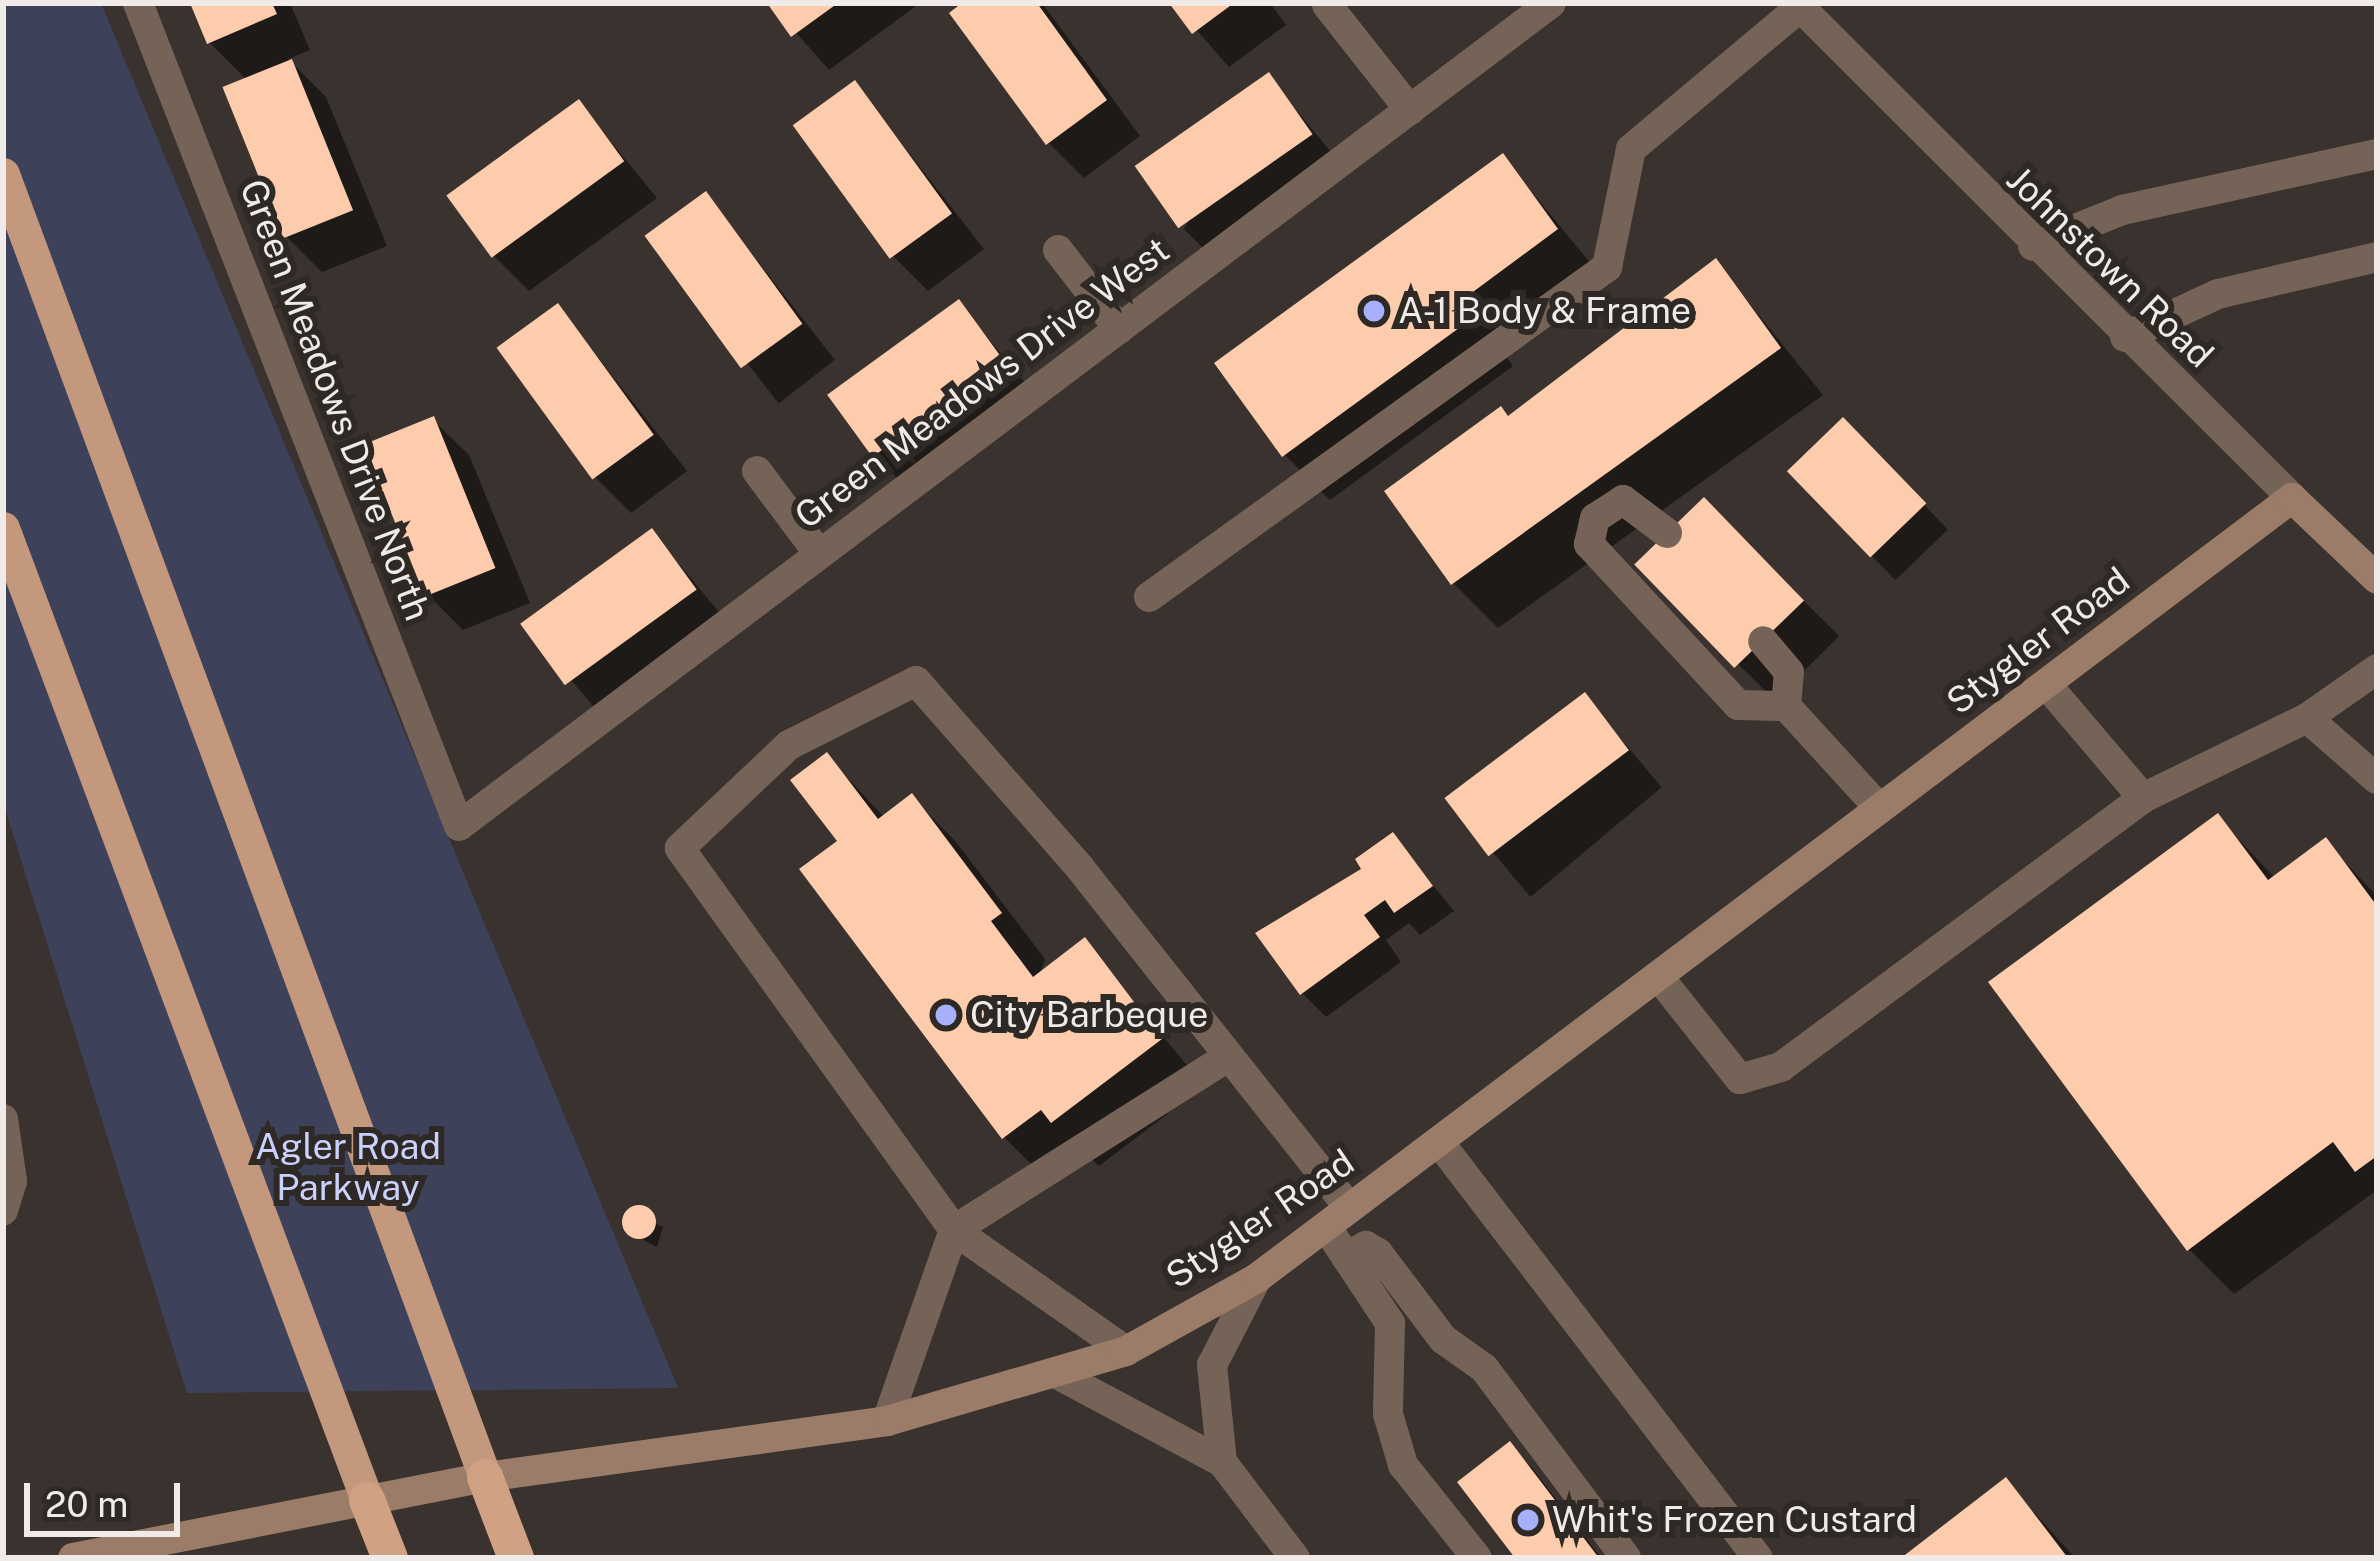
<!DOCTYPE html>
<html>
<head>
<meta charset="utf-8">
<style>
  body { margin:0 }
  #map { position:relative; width:2380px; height:1561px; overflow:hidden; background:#39322e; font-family:"Public Sans",sans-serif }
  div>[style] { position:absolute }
  .green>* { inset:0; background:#3e415a }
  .shadow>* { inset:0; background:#0007; transform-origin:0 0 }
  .building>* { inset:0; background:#fdccad; transform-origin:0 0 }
  .round { border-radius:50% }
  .service>* { height:30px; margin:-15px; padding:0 15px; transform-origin:15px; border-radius:15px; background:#766357 }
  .minor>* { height:30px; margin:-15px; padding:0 15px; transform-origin:15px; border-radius:15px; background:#766357 }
  .tertiary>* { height:30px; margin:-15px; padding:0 15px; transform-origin:15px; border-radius:15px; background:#766357 }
  .secondary>* { height:30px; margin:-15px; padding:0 15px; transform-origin:15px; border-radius:15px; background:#9b7c69 }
  .trunk>* { height:33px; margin:-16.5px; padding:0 16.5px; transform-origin:16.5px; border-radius:16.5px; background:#c4987d }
  .motorway>* { height:36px; margin:-18px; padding:0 18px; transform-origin:18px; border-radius:18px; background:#d1a183 }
  .dots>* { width:33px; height:33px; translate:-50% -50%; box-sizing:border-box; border:6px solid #2f2925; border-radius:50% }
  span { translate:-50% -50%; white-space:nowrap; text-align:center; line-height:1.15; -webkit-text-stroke:12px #2f2925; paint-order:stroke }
  .street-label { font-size:36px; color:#f0ebe9 }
  .poi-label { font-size:36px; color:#f0ebe9 }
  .left { translate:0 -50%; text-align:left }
  .park-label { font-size:36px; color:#cbd1fd }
  .frame { position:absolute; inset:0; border:6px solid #f0ebe9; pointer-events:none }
  .scale { position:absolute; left:24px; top:1483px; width:156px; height:54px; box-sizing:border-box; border:6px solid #f0ebe9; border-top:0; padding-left:15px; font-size:36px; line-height:42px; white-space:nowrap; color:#f0ebe9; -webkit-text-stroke:9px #2f2925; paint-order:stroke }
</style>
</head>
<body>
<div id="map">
  <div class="green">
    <div style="clip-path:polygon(3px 3px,101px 3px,678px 1388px,187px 1393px,3px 802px)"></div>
  </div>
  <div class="shadow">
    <div style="clip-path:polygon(193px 3px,290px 3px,310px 50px,288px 59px,326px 97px,387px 246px,322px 272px,287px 237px,247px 80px,209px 42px)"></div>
    <div style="clip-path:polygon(770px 3px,920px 3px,829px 70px)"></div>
    <div style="clip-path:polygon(967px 3px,1042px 3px,1140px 136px,1084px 178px,1049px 143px)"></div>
    <div style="clip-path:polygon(1173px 3px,1270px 3px,1286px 25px,1229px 67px)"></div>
    <div style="clip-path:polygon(1268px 76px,1346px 170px,1219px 264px,1184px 229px)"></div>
    <div style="clip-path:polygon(855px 84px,984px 249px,928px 291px,893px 256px)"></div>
    <div style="clip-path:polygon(579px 103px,657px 198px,529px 291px,494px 256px)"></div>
    <div style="clip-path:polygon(1503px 157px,1601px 276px,1501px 349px,1513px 366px,1330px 500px,1285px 455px)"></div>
    <div style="left:706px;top:195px;width:209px;height:71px;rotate:52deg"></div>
    <div style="clip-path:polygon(1716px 262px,1823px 395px,1498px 628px,1453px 583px,1509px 419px)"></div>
    <div style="clip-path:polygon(959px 303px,1037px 397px,910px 491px,875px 456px)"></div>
    <div style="clip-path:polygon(558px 307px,687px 471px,631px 513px,596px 478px)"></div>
    <div style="clip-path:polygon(433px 420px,469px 455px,530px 603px,463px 630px,428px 595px)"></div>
    <div style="left:1843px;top:421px;width:151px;height:73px;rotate:46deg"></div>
    <div style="left:1704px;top:501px;width:191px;height:91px;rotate:45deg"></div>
    <div style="left:652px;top:532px;width:122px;height:157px;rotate:50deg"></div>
    <div style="left:1585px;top:696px;width:119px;height:171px;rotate:50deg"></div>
    <div style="clip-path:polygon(827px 756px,885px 818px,912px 797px,956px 842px,1045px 959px,1040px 975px,1084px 941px,1204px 1086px,1099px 1166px,1087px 1154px,1049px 1182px,1004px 1137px,841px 842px)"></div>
    <div style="clip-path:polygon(2217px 817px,2275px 878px,2325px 841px,2377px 896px,2377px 1190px,2234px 1294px,2189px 1249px)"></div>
    <div style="clip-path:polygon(1392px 836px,1454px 911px,1420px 935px,1409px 923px,1386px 940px,1401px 962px,1326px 1017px,1302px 993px)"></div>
    <div style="clip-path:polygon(631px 1212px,663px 1227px,657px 1247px,628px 1232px)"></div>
    <div style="clip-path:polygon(1510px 1445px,1533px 1469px,1601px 1558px,1519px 1558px)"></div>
    <div style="clip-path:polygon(2006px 1481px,2075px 1558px,1906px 1558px)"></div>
  </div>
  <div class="building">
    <div style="clip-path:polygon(190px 3px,272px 3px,277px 14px,207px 44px)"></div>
    <div style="clip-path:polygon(767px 3px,838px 3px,791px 37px)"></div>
    <div style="clip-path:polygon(962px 3px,1037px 3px,1107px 100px,1046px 145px,949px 13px)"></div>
    <div style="clip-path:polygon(1169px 3px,1234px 3px,1192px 34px)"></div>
    <div style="left:292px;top:59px;width:163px;height:75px;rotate:68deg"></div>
    <div style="left:1269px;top:72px;width:76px;height:164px;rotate:55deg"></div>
    <div style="left:855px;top:80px;width:165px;height:77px;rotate:54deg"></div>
    <div style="left:579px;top:99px;width:77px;height:164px;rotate:54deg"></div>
    <div style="clip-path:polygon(1503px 153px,1558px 229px,1458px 303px,1470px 320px,1282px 457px,1214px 363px)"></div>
    <div style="left:706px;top:191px;width:164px;height:76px;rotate:54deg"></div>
    <div style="clip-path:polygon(1716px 258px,1781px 348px,1451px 585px,1384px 491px,1501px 406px,1508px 416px)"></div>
    <div style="left:959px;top:299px;width:77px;height:163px;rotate:54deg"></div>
    <div style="left:558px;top:303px;width:163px;height:76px;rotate:54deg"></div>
    <div style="left:434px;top:416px;width:164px;height:76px;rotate:68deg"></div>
    <div style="left:1843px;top:417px;width:120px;height:78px;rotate:46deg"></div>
    <div style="left:1704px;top:497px;width:144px;height:97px;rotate:46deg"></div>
    <div style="left:652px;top:528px;width:76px;height:163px;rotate:54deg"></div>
    <div style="left:1585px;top:692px;width:73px;height:176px;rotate:53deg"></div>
    <div style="clip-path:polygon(827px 752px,878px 819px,912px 793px,1002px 913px,991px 921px,1033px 977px,1085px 937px,1162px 1039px,1051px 1123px,1041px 1110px,1002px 1139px,799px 869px,837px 841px,790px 780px)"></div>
    <div style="clip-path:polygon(2218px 813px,2268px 880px,2326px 837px,2377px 906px,2377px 1156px,2355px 1172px,2333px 1142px,2187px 1251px,1988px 982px)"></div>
    <div style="clip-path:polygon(1393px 832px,1433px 886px,1394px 913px,1385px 900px,1364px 915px,1380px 937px,1300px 995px,1255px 933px,1361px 869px,1355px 859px)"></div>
    <div class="round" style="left:622px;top:1205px;width:34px;height:34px"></div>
    <div style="clip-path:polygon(1510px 1441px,1599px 1558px,1515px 1558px,1457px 1482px)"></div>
    <div style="clip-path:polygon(2006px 1477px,2068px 1558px,1901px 1558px)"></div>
  </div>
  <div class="service">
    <div style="left:1327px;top:5px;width:134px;rotate:51.7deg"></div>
    <div style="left:2033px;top:246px;width:96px;rotate:-22deg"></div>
    <div style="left:2122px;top:210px;width:261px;rotate:-12.4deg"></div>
    <div style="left:1058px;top:250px;width:100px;rotate:52.3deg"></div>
    <div style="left:2125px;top:337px;width:102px;rotate:-24.8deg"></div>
    <div style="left:2218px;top:294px;width:163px;rotate:-13.1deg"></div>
    <div style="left:757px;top:471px;width:104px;rotate:53.2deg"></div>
    <div style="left:1667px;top:533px;width:55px;rotate:-143.1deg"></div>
    <div style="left:1623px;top:500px;width:33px;rotate:147deg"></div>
    <div style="left:1595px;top:518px;width:27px;rotate:103deg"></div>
    <div style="left:1589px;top:544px;width:219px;rotate:47.2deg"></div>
    <div style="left:1738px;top:705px;width:48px;rotate:1.2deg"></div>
    <div style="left:1786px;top:706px;width:34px;rotate:-85deg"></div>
    <div style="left:1789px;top:672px;width:40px;rotate:-130deg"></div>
    <div style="left:1149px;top:597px;width:565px;rotate:-35.77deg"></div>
    <div style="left:1607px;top:267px;width:120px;rotate:-78.5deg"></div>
    <div style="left:1631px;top:149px;width:221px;rotate:-40deg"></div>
    <div style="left:2377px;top:669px;width:85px;rotate:145deg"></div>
    <div style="left:2307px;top:718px;width:93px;rotate:41.1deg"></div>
    <div style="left:2046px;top:684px;width:150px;rotate:49.6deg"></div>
    <div style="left:1786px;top:706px;width:139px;rotate:47.6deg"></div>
    <div style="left:1658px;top:976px;width:132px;rotate:51.5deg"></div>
    <div style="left:1740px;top:1079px;width:43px;rotate:-16.3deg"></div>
    <div style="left:1781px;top:1067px;width:451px;rotate:-36.6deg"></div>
    <div style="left:2143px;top:798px;width:182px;rotate:-26deg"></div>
    <div style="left:3px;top:1119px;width:63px;rotate:81.7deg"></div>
    <div style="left:12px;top:1181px;width:31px;rotate:107deg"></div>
    <div style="left:1439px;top:1142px;width:524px;rotate:52.52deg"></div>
    <div style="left:1335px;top:1240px;width:100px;rotate:56.5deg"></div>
    <div style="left:1390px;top:1323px;width:91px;rotate:91.3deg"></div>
    <div style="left:1388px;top:1414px;width:53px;rotate:73.6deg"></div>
    <div style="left:1403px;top:1465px;width:119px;rotate:51.5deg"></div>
    <div style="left:1346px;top:1257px;width:23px;rotate:-29deg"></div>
    <div style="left:1366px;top:1246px;width:14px;rotate:30deg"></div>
    <div style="left:1378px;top:1253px;width:108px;rotate:52.9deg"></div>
    <div style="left:1443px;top:1339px;width:50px;rotate:35.3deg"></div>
    <div style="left:1484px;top:1368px;width:237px;rotate:53.2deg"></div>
    <div style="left:1126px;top:1351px;width:210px;rotate:-144.9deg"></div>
    <div style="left:954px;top:1230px;width:470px;rotate:-125.7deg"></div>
    <div style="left:680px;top:848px;width:150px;rotate:-43.4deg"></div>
    <div style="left:789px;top:745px;width:142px;rotate:-26.7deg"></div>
    <div style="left:916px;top:681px;width:249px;rotate:48.7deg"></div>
    <div style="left:1080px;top:868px;width:434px;rotate:51.6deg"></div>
    <div style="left:1057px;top:1374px;width:187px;rotate:28.1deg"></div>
    <div style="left:1222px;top:1462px;width:121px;rotate:52.8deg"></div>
    <div style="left:887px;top:1421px;width:202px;rotate:-70.7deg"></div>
    <div style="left:954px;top:1230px;width:325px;rotate:-32.3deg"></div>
    <div style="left:1222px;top:1462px;width:98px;rotate:-95.9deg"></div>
    <div style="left:1212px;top:1365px;width:98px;rotate:-62.7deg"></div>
  </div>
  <div class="minor">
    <div style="left:138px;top:3px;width:883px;rotate:68.69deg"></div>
    <div style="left:459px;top:826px;width:1367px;rotate:-37deg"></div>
  </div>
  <div class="tertiary">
    <div style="left:1796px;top:3px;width:701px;rotate:44.94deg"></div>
  </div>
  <div class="secondary">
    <div style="left:73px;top:1558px;width:420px;rotate:-11.1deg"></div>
    <div style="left:485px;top:1477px;width:406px;rotate:-7.9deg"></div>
    <div style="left:887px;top:1421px;width:249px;rotate:-16.3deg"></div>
    <div style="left:1126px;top:1351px;width:150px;rotate:-29.1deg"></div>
    <div style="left:1257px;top:1278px;width:1296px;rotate:-37deg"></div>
    <div style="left:2292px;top:498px;width:117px;rotate:43.6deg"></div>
  </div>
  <div class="trunk">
    <div style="left:3px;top:174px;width:1389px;rotate:69.7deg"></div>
    <div style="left:3px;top:528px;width:1038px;rotate:69.47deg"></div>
  </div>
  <div class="motorway">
    <div style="left:485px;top:1477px;width:87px;rotate:69.1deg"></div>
    <div style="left:367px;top:1500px;width:62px;rotate:68.4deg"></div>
  </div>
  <div class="dots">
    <div style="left:1374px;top:311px;background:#a8b0fc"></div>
    <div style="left:946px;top:1015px;background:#a8b0fc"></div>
    <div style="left:1528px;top:1520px;background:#a8b0fc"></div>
  </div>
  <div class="street-label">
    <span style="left:2110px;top:267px;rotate:44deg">Johnstown Road</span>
    <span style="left:982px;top:383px;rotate:-37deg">Green Meadows Drive West</span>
    <span style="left:335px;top:400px;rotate:69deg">Green Meadows Drive North</span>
    <span style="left:2038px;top:641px;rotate:-37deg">Stygler Road</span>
    <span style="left:1260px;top:1219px;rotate:-34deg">Stygler Road</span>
  </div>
  <div class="poi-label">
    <span class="left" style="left:1398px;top:311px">A-1 Body &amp; Frame</span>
    <span class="left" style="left:970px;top:1015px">City Barbeque</span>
    <span class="left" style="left:1552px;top:1520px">Whit's Frozen Custard</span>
  </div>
  <div class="park-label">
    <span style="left:348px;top:1167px">Agler Road<br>Parkway</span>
  </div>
  <div class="frame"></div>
  <div class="scale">20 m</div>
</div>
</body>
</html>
